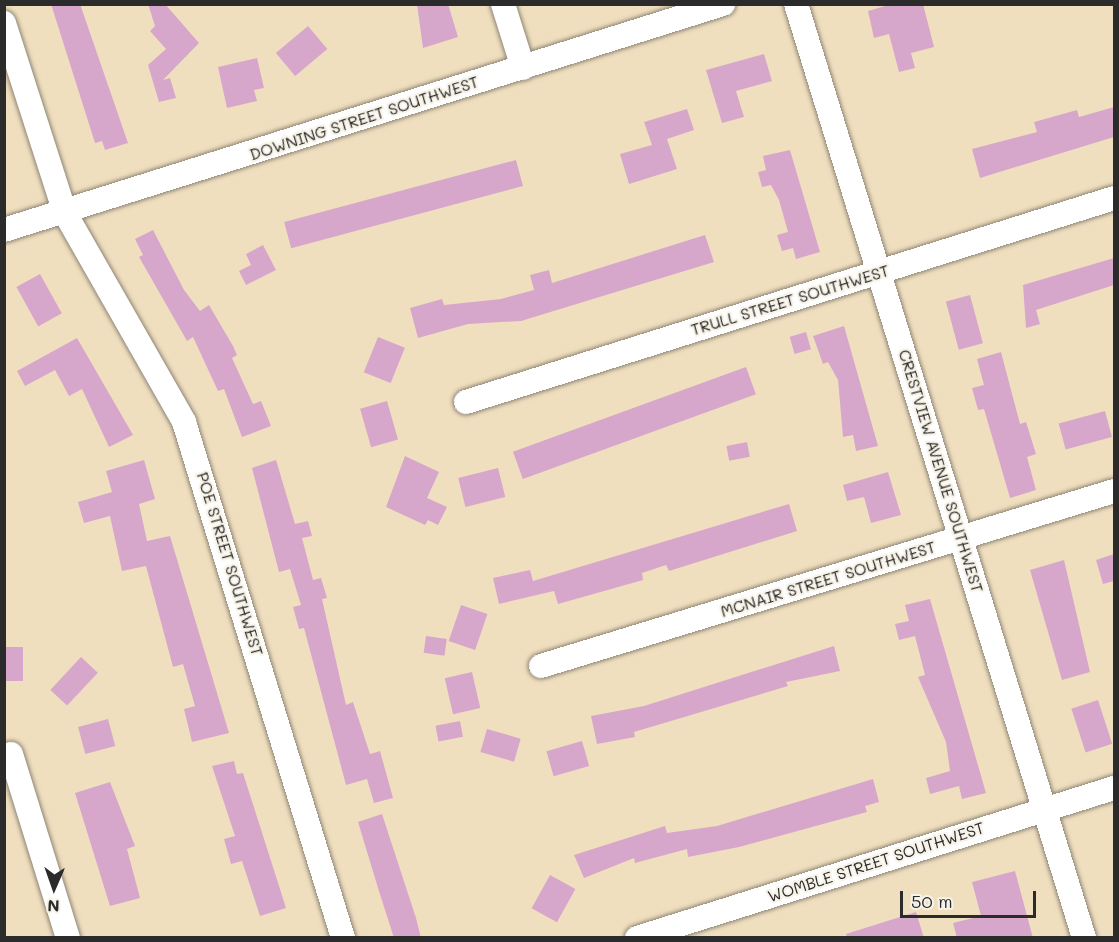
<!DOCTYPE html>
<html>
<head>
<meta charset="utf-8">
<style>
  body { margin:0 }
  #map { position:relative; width:1119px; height:942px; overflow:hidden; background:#f0dfbf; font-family:Mali,sans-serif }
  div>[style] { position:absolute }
  .building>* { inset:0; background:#d7a7cb; transform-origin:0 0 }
  .roads { filter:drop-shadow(0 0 2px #8e8575) drop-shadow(0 0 2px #8e8575) }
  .minor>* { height:24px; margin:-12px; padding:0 12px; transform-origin:12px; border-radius:12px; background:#fff }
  span { translate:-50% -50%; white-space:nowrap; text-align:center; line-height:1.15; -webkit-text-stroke:4.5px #f7f3e8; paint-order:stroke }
  .street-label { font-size:16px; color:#2b2b2b }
  .frame { position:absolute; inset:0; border:6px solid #2b2b2b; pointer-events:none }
  .north { position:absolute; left:24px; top:858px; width:60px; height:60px; -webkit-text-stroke:4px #f7f3e8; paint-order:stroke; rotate:182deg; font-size:16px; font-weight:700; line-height:24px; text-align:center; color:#2b2b2b }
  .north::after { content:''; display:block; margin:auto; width:21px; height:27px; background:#2b2b2b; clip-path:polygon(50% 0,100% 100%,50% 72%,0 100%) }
  .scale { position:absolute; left:900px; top:891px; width:136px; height:27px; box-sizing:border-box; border:3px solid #2b2b2b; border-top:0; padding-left:8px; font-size:18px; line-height:21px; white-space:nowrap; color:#2b2b2b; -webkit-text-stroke:4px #f7f3e8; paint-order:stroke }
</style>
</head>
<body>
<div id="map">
  <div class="building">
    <div style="clip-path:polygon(51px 4px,80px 4px,128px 143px,105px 150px,102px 141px,95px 143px)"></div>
    <div style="clip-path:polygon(148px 4px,165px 4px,199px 43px,163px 80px,170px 78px,176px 98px,159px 102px,148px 65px,166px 49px,150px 31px,155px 26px)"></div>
    <div style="clip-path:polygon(417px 4px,448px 4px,458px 37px,423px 48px)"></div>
    <div style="clip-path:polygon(892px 4px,923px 4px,934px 47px,911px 53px,915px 68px,899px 72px,889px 34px,874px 38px,868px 11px)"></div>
    <div style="left:308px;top:26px;width:30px;height:42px;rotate:50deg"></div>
    <div style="clip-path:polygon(764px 54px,772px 81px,736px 91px,744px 117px,722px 123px,706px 70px)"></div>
    <div style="clip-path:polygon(257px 58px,264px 88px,254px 90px,257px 101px,227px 108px,218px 67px)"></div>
    <div style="clip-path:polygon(1114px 107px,1114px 137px,980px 178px,972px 149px,1037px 132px,1034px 122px,1077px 110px,1079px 117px)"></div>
    <div style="clip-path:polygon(687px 109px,694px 130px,667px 139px,677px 169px,629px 184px,620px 154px,652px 145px,644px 122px)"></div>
    <div style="clip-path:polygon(790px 150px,820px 252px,796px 259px,793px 248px,782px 251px,777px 235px,788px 232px,779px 200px,771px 185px,762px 187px,758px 172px,766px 170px,763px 156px)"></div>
    <div style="left:516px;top:160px;width:27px;height:240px;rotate:75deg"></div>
    <div style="clip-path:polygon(153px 230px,184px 290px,200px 311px,209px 305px,233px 346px,237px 355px,232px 358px,253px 404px,261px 401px,271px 426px,242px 437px,224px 389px,218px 391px,193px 337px,187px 341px,139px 257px,143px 255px,135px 239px)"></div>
    <div style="clip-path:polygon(705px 235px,714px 262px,521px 321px,468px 324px,418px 338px,410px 308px,442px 299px,444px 305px,501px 299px,534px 290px,530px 275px,549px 270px,552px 283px)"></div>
    <div style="clip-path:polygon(263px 245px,276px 270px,246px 285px,239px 271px,251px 265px,246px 254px)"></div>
    <div style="clip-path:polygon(1114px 258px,1114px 285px,1036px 310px,1040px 324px,1026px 328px,1023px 285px)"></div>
    <div style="left:40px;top:274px;width:45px;height:27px;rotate:61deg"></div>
    <div style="left:970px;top:295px;width:50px;height:25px;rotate:75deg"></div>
    <div style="clip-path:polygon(844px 326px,878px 446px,856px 451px,853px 435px,843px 437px,838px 380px,828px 362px,823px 364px,813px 336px)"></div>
    <div style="left:806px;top:332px;width:18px;height:17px;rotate:74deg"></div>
    <div style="left:378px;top:337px;width:29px;height:38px;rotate:22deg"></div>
    <div style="clip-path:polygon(77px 338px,133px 435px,109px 447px,82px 389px,69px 396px,55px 370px,25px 386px,17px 371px)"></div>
    <div style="clip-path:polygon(1001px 352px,1020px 424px,1026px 422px,1036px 454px,1027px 457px,1036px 490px,1010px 498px,984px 409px,978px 410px,972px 388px,984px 385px,977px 359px)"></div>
    <div style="left:746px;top:367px;width:29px;height:248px;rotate:70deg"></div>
    <div style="left:387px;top:401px;width:40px;height:28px;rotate:74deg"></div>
    <div style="left:1105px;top:411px;width:27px;height:48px;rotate:75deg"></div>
    <div style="left:747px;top:442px;width:15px;height:21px;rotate:79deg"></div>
    <div style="clip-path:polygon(405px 456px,439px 472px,427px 498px,447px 507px,438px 525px,428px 520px,425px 525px,386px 507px)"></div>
    <div style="clip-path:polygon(144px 460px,155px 499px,139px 504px,147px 541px,170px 536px,229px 733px,192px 742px,184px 709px,195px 706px,183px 664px,173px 667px,146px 566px,122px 571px,110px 516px,84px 523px,78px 502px,112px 492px,106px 471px)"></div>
    <div style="clip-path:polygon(276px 460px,295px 524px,308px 521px,312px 536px,302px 538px,313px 580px,321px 578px,327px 598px,322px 599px,346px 705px,353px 702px,370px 754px,380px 751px,393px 798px,374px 803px,367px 779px,346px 785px,304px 628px,299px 629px,293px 607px,301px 605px,290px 569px,279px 572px,252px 468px)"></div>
    <div style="left:498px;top:468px;width:30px;height:41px;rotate:76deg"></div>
    <div style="clip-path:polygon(888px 472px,901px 515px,871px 523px,864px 497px,847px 501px,843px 485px)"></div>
    <div style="clip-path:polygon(789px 504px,797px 531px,669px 571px,666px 565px,642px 573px,643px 580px,558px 604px,554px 591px,499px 604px,493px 578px,530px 570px,533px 581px)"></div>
    <div style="clip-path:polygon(1114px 554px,1114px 581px,1103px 584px,1096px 560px)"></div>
    <div style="clip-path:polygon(1064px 560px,1090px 672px,1062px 680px,1030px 570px)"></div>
    <div style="clip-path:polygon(930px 599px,986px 793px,962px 799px,959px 786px,930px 794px,926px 778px,950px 771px,946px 742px,918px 677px,925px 675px,915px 636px,899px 640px,895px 624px,909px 621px,905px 605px)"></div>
    <div style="left:461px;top:605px;width:28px;height:38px;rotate:19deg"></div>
    <div style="left:426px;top:636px;width:21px;height:17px;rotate:8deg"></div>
    <div style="clip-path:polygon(834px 646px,840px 671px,786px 682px,788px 686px,634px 732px,635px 737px,597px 744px,591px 716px,644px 706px)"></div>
    <div style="left:4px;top:647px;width:19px;height:34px"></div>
    <div style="left:81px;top:657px;width:23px;height:45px;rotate:43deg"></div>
    <div style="left:472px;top:672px;width:37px;height:28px;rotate:77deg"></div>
    <div style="left:1098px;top:700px;width:46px;height:28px;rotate:72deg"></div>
    <div style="left:108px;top:719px;width:28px;height:31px;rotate:75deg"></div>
    <div style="left:460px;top:721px;width:16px;height:25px;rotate:79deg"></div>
    <div style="left:487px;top:729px;width:35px;height:24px;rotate:16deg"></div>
    <div style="left:582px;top:741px;width:26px;height:37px;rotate:74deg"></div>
    <div style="clip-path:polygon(234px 761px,237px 774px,243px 773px,286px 908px,260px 916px,242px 861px,231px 864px,224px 839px,235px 836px,212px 766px)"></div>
    <div style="clip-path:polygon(873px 779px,879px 802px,865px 806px,867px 812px,739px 847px,688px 857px,687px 849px,635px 863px,634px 858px,584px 878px,574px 855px,665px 826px,667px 833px,717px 826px)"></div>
    <div style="clip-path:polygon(110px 782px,135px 846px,127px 849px,140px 898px,110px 906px,75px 793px)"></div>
    <div style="clip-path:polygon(382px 814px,416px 918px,421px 938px,394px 938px,378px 888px,358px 822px)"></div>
    <div style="clip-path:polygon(1015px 871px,1033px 938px,957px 938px,953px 923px,981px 916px,972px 882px)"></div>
    <div style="left:550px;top:875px;width:29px;height:38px;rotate:29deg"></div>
    <div style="clip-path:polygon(916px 912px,924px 938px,847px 938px,846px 934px)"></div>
  </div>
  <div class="roads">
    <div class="minor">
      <div style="left:503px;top:4px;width:67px;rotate:72.6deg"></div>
      <div style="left:796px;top:4px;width:977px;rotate:72.86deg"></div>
      <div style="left:4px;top:23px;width:200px;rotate:72.2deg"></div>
      <div style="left:65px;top:213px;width:241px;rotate:60.3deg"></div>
      <div style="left:184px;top:422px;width:540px;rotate:72.87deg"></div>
      <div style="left:4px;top:230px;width:754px;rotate:-17.45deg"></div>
      <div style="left:466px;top:402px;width:679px;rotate:-17.47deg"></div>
      <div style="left:541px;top:666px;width:599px;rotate:-16.98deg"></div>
      <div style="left:11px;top:754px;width:193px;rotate:72.8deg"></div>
      <div style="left:637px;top:938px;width:500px;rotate:-17.46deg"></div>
    </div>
  </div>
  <div class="street-label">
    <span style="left:364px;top:118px;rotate:-18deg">DOWNING STREET SOUTHWEST</span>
    <span style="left:790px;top:300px;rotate:-17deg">TRULL STREET SOUTHWEST</span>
    <span style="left:941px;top:471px;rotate:73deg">CRESTVIEW AVENUE SOUTHWEST</span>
    <span style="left:230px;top:564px;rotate:73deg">POE STREET SOUTHWEST</span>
    <span style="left:828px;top:579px;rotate:-17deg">MCNAIR STREET SOUTHWEST</span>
    <span style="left:876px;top:862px;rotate:-18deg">WOMBLE STREET SOUTHWEST</span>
  </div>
  <div class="frame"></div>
  <div class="north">N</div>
  <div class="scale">50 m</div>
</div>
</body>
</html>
